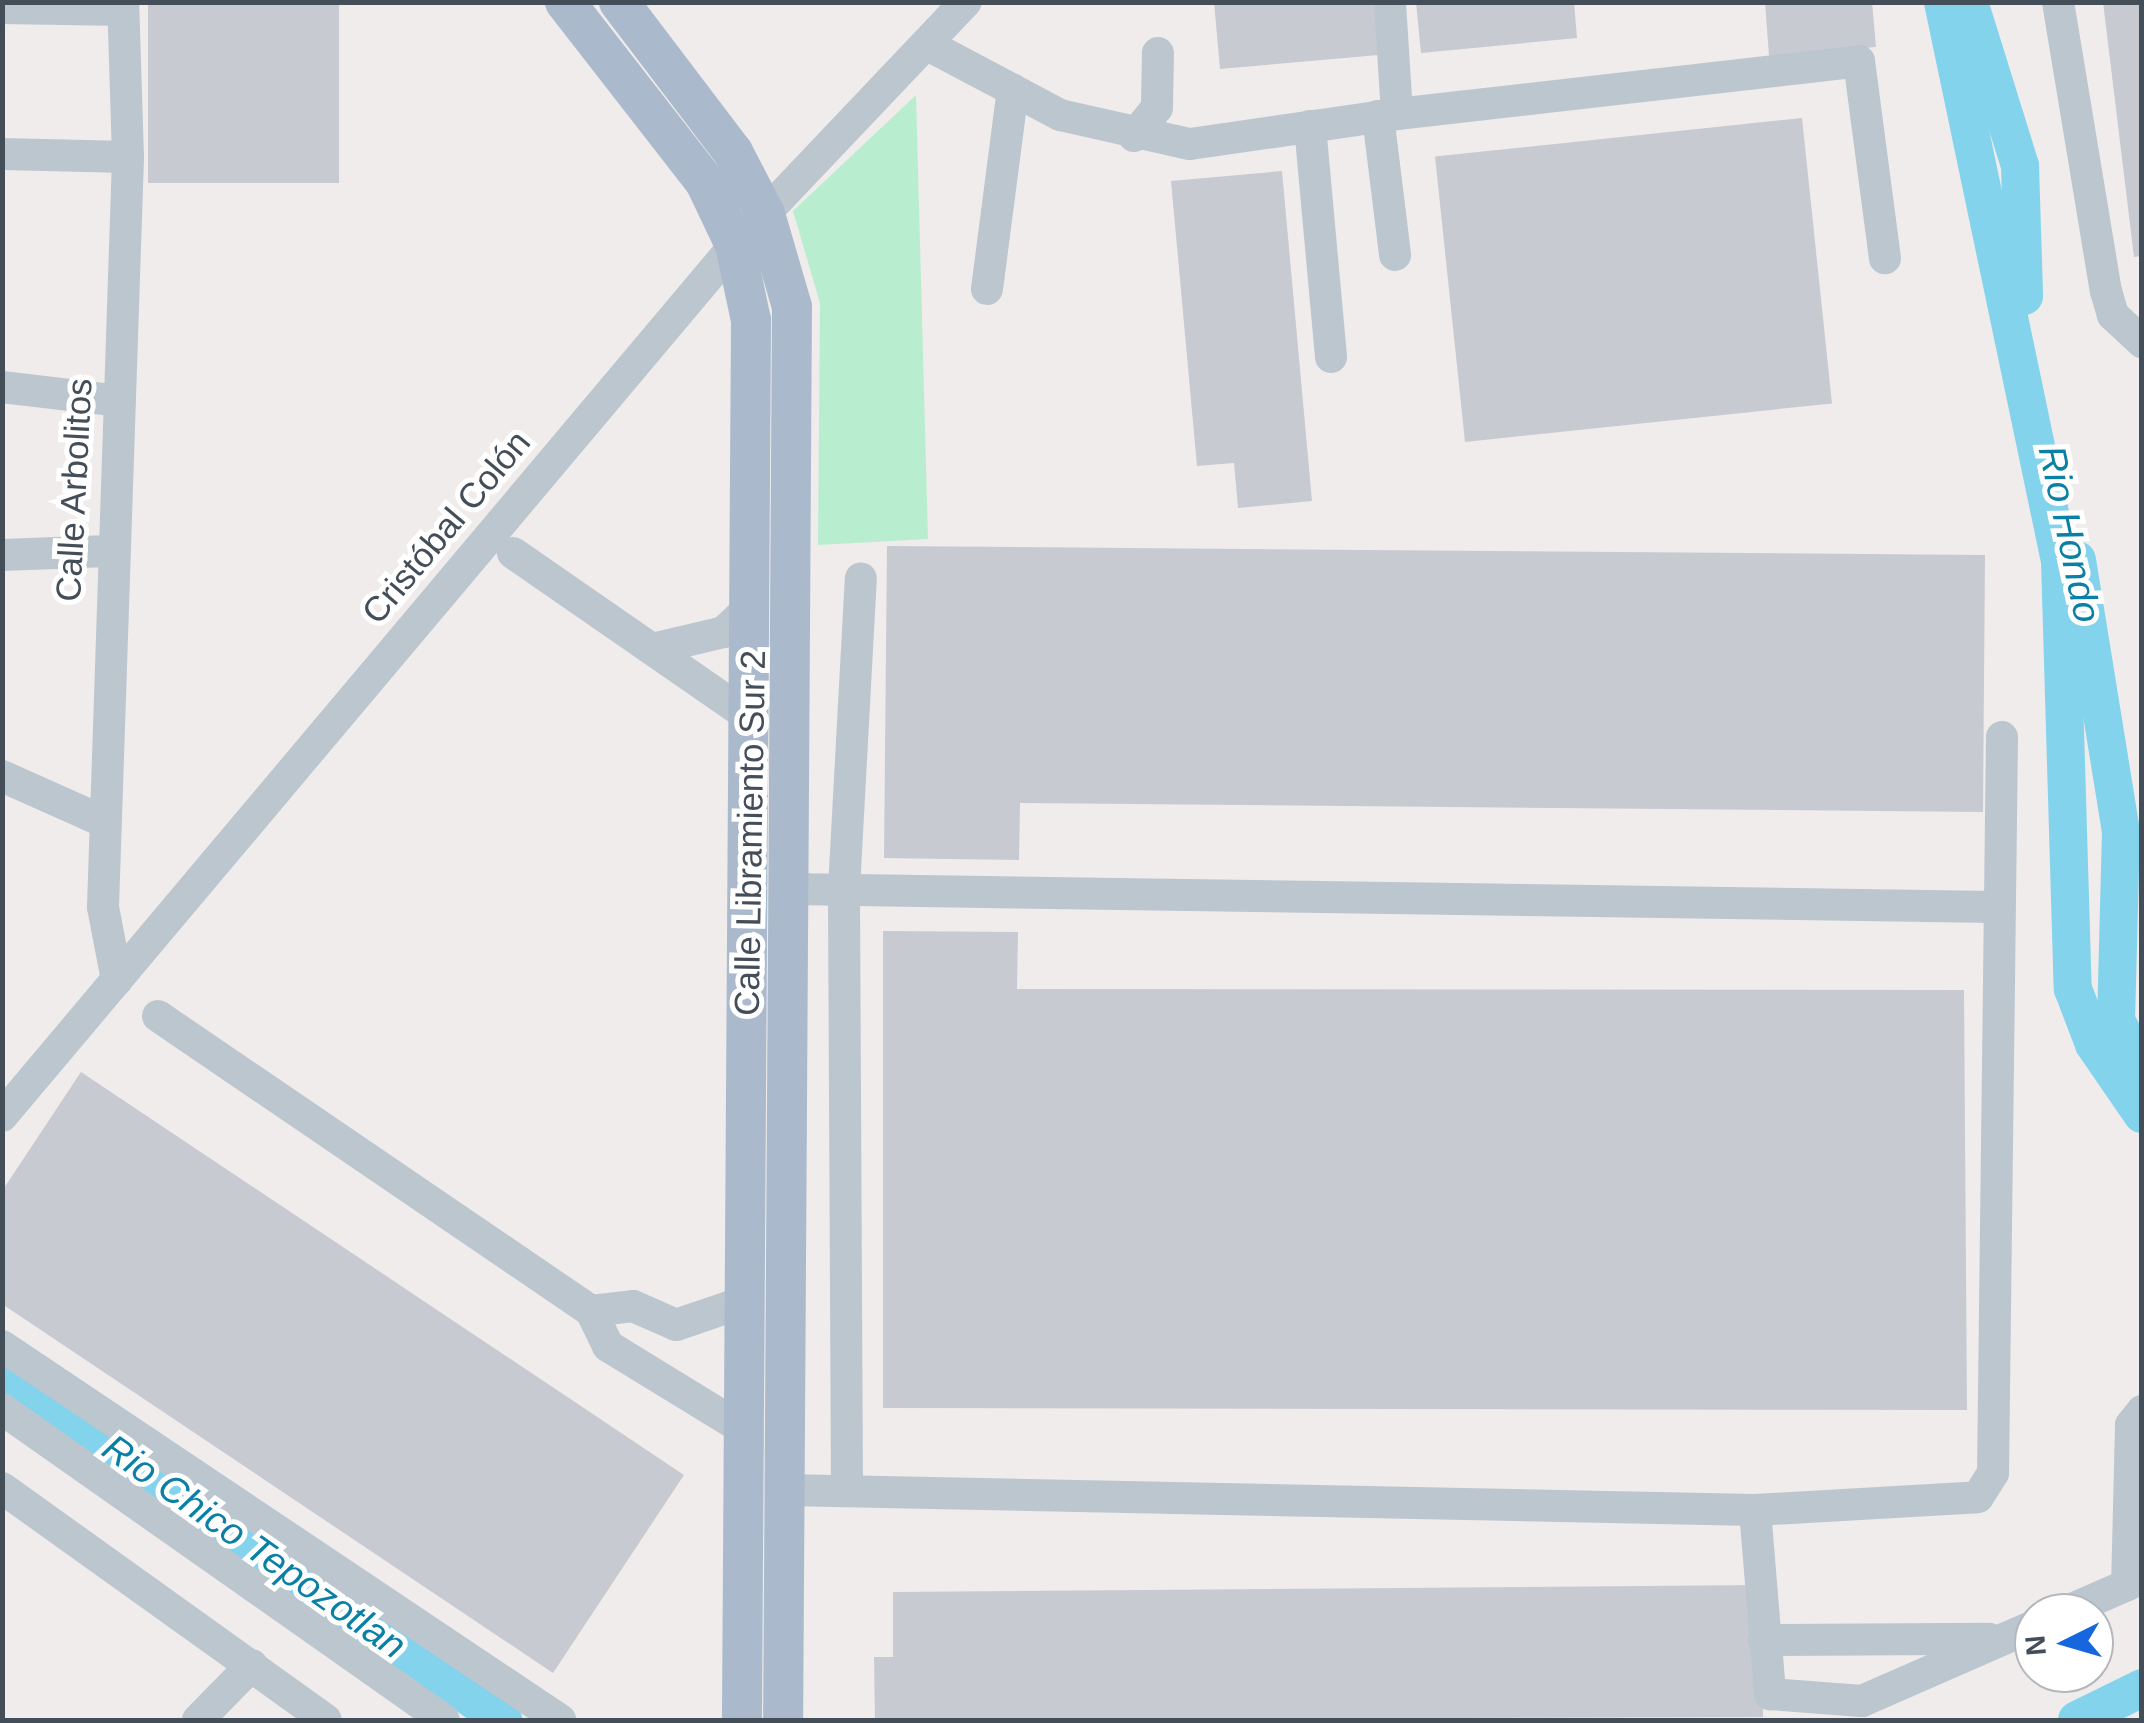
<!DOCTYPE html>
<html>
<head>
<meta charset="utf-8">
<style>
  body { margin:0 }
  #map { position:relative; width:2144px; height:1723px; overflow:hidden; background:#efeceb; font-family:Helvetica,sans-serif }
  div>[style] { position:absolute }
  .green>* { inset:0; background:#b8eecf }
  .river>* { height:38px; margin:-19px; padding:0 19px; transform-origin:19px; border-radius:19px; background:#84d3ec }
  .building>* { inset:0; background:#c8cad2; transform-origin:0 0 }
  .minor>* { height:32px; margin:-16px; padding:0 16px; transform-origin:16px; border-radius:16px; background:#bcc6cf }
  .major>* { height:40px; margin:-20px; padding:0 20px; transform-origin:20px; border-radius:20px; background:#aabacc }
  span { translate:-50% -50%; white-space:nowrap; text-align:center; line-height:1.15; -webkit-text-stroke:10px #fff; paint-order:stroke }
  .street-label { font-size:35px; color:#444e59 }
  .water-label { font-size:38px; color:#0a80a6; font-style:italic }
  .frame { position:absolute; inset:0; border:5px solid #444e59; pointer-events:none }
  .north { position:absolute; left:2014px; top:1593px; width:100px; height:100px; box-sizing:border-box; background:#fff; border:2px solid #b4b8bd; border-radius:50%; rotate:265deg; font-size:28px; font-weight:700; line-height:40px; text-align:center; color:#444e59 }
  .north::after { content:''; display:block; margin:auto; width:35px; height:45px; background:#1666de; clip-path:polygon(50% 0,100% 100%,50% 72%,0 100%) }
</style>
</head>
<body>
<div id="map">
  <div class="green">
    <div style="clip-path:polygon(916px 95px,928px 539px,818px 545px,820px 303px,793px 211px)"></div>
  </div>
  <div class="river">
    <div style="left:1943px;top:2px;width:571px;rotate:78.18deg"></div>
    <div style="left:2060px;top:561px;width:428px;rotate:88.3deg"></div>
    <div style="left:2073px;top:989px;width:59px;rotate:69.1deg"></div>
    <div style="left:2094px;top:1044px;width:85px;rotate:55.6deg"></div>
    <div style="left:1969px;top:2px;width:172px;rotate:72.7deg"></div>
    <div style="left:2020px;top:166px;width:130px;rotate:88.2deg"></div>
    <div style="left:2077px;top:560px;width:275px;rotate:80.8deg"></div>
    <div style="left:2121px;top:831px;width:190px;rotate:91.5deg"></div>
    <div style="left:2116px;top:1021px;width:53px;rotate:60.5deg"></div>
    <div style="left:2px;top:1376px;width:608px;rotate:34.47deg"></div>
    <div style="left:2077px;top:1720px;width:72px;rotate:-26.2deg"></div>
  </div>
  <div class="building">
    <div style="left:148px;top:2px;width:191px;height:181px"></div>
    <div style="clip-path:polygon(1214px 2px,1374px 2px,1379px 55px,1220px 69px)"></div>
    <div style="clip-path:polygon(1416px 2px,1574px 2px,1577px 38px,1421px 53px)"></div>
    <div style="clip-path:polygon(1765px 2px,1872px 2px,1876px 47px,1769px 56px)"></div>
    <div style="clip-path:polygon(2103px 2px,2142px 2px,2142px 256px,2134px 257px)"></div>
    <div style="left:1802px;top:118px;width:287px;height:369px;rotate:84deg"></div>
    <div style="clip-path:polygon(1282px 171px,1312px 501px,1238px 508px,1234px 463px,1197px 466px,1171px 181px)"></div>
    <div style="clip-path:polygon(887px 546px,1985px 555px,1983px 812px,1020px 803px,1019px 860px,884px 858px)"></div>
    <div style="clip-path:polygon(883px 931px,1018px 932px,1017px 989px,1964px 990px,1967px 1410px,883px 1408px)"></div>
    <div style="clip-path:polygon(81px 1072px,684px 1475px,553px 1673px,2px 1304px,2px 1191px)"></div>
    <div style="clip-path:polygon(1762px 1585px,1763px 1717px,875px 1720px,874px 1657px,893px 1657px,893px 1592px)"></div>
  </div>
  <div class="minor">
    <div style="left:2058px;top:2px;width:293px;rotate:80.6deg"></div>
    <div style="left:2106px;top:291px;width:25px;rotate:74deg"></div>
    <div style="left:2113px;top:315px;width:40px;rotate:43deg"></div>
    <div style="left:2px;top:8px;width:121px;rotate:0.9deg"></div>
    <div style="left:926px;top:44px;width:152px;rotate:27.9deg"></div>
    <div style="left:1060px;top:115px;width:133px;rotate:12.6deg"></div>
    <div style="left:1190px;top:144px;width:209px;rotate:-8.2deg"></div>
    <div style="left:1397px;top:114px;width:112px;rotate:-93.6deg"></div>
    <div style="left:1397px;top:114px;width:465px;rotate:-6.5deg"></div>
    <div style="left:1859px;top:61px;width:199px;rotate:82.5deg"></div>
    <div style="left:1378px;top:116px;width:140px;rotate:83deg"></div>
    <div style="left:1310px;top:126px;width:232px;rotate:84.8deg"></div>
    <div style="left:1134px;top:136px;width:36px;rotate:-51deg"></div>
    <div style="left:1157px;top:108px;width:55px;rotate:-89deg"></div>
    <div style="left:2px;top:154px;width:126px;rotate:1.4deg"></div>
    <div style="left:987px;top:289px;width:201px;rotate:-82.6deg"></div>
    <div style="left:2px;top:387px;width:118px;rotate:6.8deg"></div>
    <div style="left:513px;top:553px;width:290px;rotate:34.7deg"></div>
    <div style="left:2px;top:555px;width:107px;rotate:-2.1deg"></div>
    <div style="left:652px;top:649px;width:74px;rotate:-13.3deg"></div>
    <div style="left:724px;top:632px;width:39px;rotate:-44deg"></div>
    <div style="left:2px;top:776px;width:113px;rotate:24.1deg"></div>
    <div style="left:790px;top:889px;width:1204px;rotate:0.86deg"></div>
    <div style="left:117px;top:980px;width:74px;rotate:-100.9deg"></div>
    <div style="left:103px;top:907px;width:750px;rotate:-88.09deg"></div>
    <div style="left:128px;top:157px;width:155px;rotate:-91.8deg"></div>
    <div style="left:158px;top:1016px;width:524px;rotate:34.27deg"></div>
    <div style="left:591px;top:1311px;width:39px;rotate:64deg"></div>
    <div style="left:608px;top:1346px;width:161px;rotate:31.5deg"></div>
    <div style="left:2px;top:1116px;width:1138px;rotate:-49.92deg"></div>
    <div style="left:735px;top:245px;width:335px;rotate:-46.5deg"></div>
    <div style="left:591px;top:1311px;width:42px;rotate:-6.8deg"></div>
    <div style="left:633px;top:1306px;width:47px;rotate:23.8deg"></div>
    <div style="left:676px;top:1325px;width:74px;rotate:-18.9deg"></div>
    <div style="left:2px;top:1346px;width:672px;rotate:33.83deg"></div>
    <div style="left:2px;top:1409px;width:540px;rotate:35.13deg"></div>
    <div style="left:2142px;top:1411px;width:18px;rotate:128deg"></div>
    <div style="left:2131px;top:1425px;width:160px;rotate:91.4deg"></div>
    <div style="left:2127px;top:1585px;width:17px;rotate:-25deg"></div>
    <div style="left:2px;top:1488px;width:398px;rotate:35.6deg"></div>
    <div style="left:785px;top:1490px;width:970px;rotate:1.18deg"></div>
    <div style="left:1755px;top:1510px;width:223px;rotate:-3.3deg"></div>
    <div style="left:1978px;top:1497px;width:28px;rotate:-58deg"></div>
    <div style="left:1993px;top:1473px;width:736px;rotate:-89.3deg"></div>
    <div style="left:847px;top:1490px;width:601px;rotate:-90.29deg"></div>
    <div style="left:844px;top:889px;width:311px;rotate:-86.9deg"></div>
    <div style="left:1755px;top:1510px;width:185px;rotate:85.3deg"></div>
    <div style="left:1770px;top:1694px;width:92px;rotate:4.4deg"></div>
    <div style="left:1862px;top:1701px;width:188px;rotate:-23.6deg"></div>
    <div style="left:2063px;top:1613px;width:70px;rotate:-23.6deg"></div>
    <div style="left:1764px;top:1640px;width:225px;rotate:-0.3deg"></div>
    <div style="left:198px;top:1720px;width:77px;rotate:-45.5deg"></div>
  </div>
  <div class="major">
    <div style="left:565px;top:2px;width:228px;rotate:52.1deg"></div>
    <div style="left:705px;top:182px;width:70px;rotate:64.5deg"></div>
    <div style="left:735px;top:245px;width:77px;rotate:78deg"></div>
    <div style="left:751px;top:320px;width:1400px;rotate:90.37deg"></div>
    <div style="left:619px;top:2px;width:188px;rotate:52.8deg"></div>
    <div style="left:733px;top:152px;width:70px;rotate:62.7deg"></div>
    <div style="left:765px;top:214px;width:97px;rotate:73.8deg"></div>
    <div style="left:792px;top:307px;width:1413px;rotate:90.36deg"></div>
  </div>
  <div class="street-label">
    <span style="left:74px;top:490px;rotate:-87deg">Calle Arbolitos</span>
    <span style="left:446px;top:527px;rotate:-50deg">Cristóbal Colón</span>
    <span style="left:750px;top:833px;rotate:-89deg">Calle Libramiento Sur 2</span>
  </div>
  <div class="water-label">
    <span style="left:2069px;top:534px;rotate:78deg">Rio Hondo</span>
    <span style="left:254px;top:1547px;rotate:35deg">Rio Chico Tepozotlan</span>
  </div>
  <div class="frame"></div>
  <div class="north">N</div>
</div>
</body>
</html>
